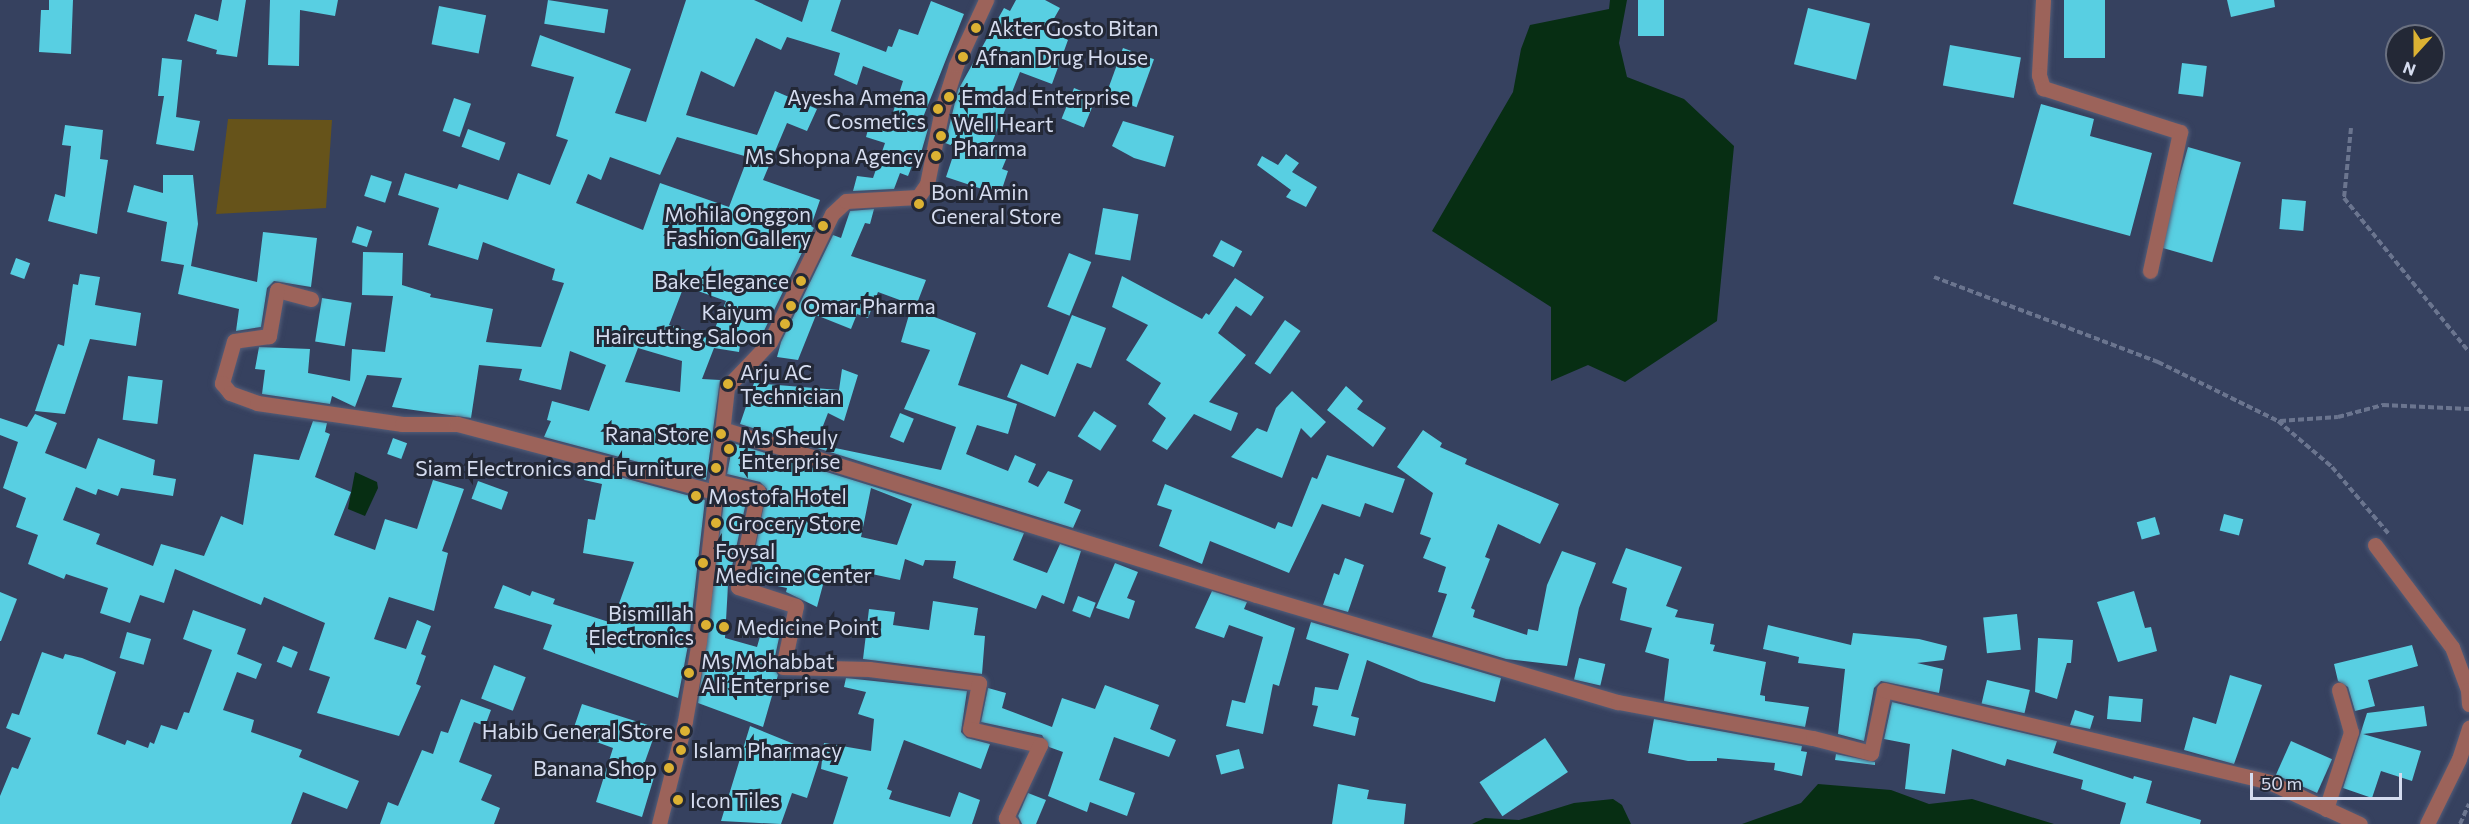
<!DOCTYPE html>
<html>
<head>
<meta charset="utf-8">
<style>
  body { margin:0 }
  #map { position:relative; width:2469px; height:824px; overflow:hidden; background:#36415f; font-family:Commissioner,sans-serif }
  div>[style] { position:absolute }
  .green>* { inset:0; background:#66531a }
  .water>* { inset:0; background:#072e13 }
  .building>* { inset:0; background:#58cfe2; transform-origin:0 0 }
  .path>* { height:4px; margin-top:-2px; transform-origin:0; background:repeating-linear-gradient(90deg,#6b758f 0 6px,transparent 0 9px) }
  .roads { filter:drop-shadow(0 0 2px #535d79) drop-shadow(0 0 2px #535d79) }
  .minor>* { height:15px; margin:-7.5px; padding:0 7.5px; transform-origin:7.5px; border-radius:7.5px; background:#9c635a }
  .dots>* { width:16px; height:16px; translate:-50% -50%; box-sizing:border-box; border:3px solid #232836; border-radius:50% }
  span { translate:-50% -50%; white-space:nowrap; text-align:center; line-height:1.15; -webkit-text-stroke:6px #232836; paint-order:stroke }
  .poi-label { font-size:21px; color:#d5dcef }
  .left { translate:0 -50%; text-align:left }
  .right { translate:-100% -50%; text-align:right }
  .north { position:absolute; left:2385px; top:24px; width:60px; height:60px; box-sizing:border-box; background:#232836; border:2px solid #6a7080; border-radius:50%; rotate:201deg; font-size:16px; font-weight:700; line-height:24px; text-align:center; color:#d5dcef }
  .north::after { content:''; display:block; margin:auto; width:21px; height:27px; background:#dcb233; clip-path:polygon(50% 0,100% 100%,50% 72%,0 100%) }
  .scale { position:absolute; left:2250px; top:773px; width:152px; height:27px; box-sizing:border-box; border:3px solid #d5dcef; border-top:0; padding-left:8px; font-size:18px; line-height:21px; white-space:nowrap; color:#d5dcef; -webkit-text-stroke:4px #232836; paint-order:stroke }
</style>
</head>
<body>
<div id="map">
  <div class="green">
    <div style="clip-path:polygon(228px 119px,332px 120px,326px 208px,216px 214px)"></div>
  </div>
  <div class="water">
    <div style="clip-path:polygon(1610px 0,1627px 0,1619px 43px,1627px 77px,1684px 99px,1734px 146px,1717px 321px,1625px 382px,1588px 365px,1551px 381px,1551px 307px,1432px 231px,1513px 92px,1521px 49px,1530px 25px,1609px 9px)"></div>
    <div style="clip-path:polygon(355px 472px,377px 482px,378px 488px,365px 516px,348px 509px)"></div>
    <div style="clip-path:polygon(1818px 784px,1891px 790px,1929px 804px,1972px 799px,2054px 824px,1742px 824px,1801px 803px)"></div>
    <div style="clip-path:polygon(1613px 799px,1622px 805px,1631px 824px,1472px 824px,1485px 818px,1519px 820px,1574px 803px)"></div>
  </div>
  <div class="building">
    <div style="clip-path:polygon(49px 0,73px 0,71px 54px,39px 52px,41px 10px,49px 10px)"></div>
    <div style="clip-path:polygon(222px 0,246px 0,237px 57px,216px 54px,217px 50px,187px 41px,195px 14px,218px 21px)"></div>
    <div style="clip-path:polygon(270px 0,338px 0,335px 16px,300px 10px,299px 66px,268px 65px)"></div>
    <div style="left:548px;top:0;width:61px;height:24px;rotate:9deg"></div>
    <div style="clip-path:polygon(evenodd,686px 0,754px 0,802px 22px,809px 0,841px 0,831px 31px,886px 52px,888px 46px,892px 47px,899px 29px,918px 35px,931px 1px,964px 14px,920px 125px,928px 129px,918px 163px,914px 161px,908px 176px,900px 173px,894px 189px,853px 191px,857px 176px,873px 178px,885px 143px,866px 137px,870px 122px,888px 128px,903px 81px,863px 66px,857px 85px,834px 75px,840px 53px,787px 37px,781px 50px,756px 38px,734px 87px,701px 71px,686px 115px,757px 135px,775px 91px,817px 109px,807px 131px,787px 123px,763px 180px,820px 200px,811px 226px,814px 228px,762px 335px,742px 331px,739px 352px,714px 348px,702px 379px,720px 380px,706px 480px,544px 437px,551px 421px,547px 420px,552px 401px,589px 411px,606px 365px,570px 351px,561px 390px,519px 380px,522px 369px,479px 365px,471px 418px,392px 407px,402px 378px,367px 375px,355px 407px,332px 396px,330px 404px,262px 394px,265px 370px,255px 369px,259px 347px,310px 349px,308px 373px,350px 381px,352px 349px,385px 352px,393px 296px,362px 295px,363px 252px,403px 253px,402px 285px,431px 294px,430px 297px,493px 309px,486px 342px,541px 347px,564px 283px,552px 280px,555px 269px,483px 242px,478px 260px,428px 245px,439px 208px,398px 195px,405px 173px,457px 189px,459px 184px,508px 200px,518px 173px,550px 185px,568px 140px,556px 136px,574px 77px,531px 66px,540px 35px,631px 69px,615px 113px,646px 122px,686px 0,677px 137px,748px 157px,729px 207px,660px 183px,643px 230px,576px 203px,588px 174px,601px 180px,610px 157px,660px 175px,677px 137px,686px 0,684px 286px,726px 301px,711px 338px,669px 325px,684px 286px,686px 0,638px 348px,682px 361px,680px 392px,625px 382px,638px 348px)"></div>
    <div style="clip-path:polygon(1016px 0,1045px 0,1060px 8px,1048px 29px,1068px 40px,1052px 84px,1020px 72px,992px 143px,1010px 150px,1002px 169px,1008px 171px,1000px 195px,946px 177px,956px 147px,945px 143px,958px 90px,1004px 8px,1010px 11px)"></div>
    <div style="left:1638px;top:0;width:26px;height:36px"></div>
    <div style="left:2064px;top:0;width:41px;height:58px"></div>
    <div style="clip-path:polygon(2227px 0,2274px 0,2275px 7px,2231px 17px)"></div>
    <div style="left:439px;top:6px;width:48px;height:39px;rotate:11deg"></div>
    <div style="left:1808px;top:8px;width:64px;height:58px;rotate:14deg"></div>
    <div style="left:1950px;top:45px;width:72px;height:41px;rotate:10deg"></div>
    <div style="left:1123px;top:48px;width:33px;height:51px;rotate:20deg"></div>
    <div style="clip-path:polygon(162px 58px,182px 60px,176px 117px,200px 121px,194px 151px,156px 144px,164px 96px,158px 96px)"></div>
    <div style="left:2182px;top:63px;width:25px;height:31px;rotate:7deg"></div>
    <div style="left:1074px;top:88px;width:24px;height:33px;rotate:22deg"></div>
    <div style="left:454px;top:98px;width:18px;height:35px;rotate:19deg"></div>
    <div style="clip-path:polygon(2041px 104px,2094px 119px,2090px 136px,2152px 153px,2130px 236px,2013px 204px)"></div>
    <div style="clip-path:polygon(1123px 121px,1174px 136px,1165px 167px,1134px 158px,1112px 146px)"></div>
    <div style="clip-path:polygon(65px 125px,103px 130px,100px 159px,108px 160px,97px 234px,48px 221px,55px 194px,65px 197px,71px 146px,62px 145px)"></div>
    <div style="left:468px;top:129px;width:40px;height:19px;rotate:20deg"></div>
    <div style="left:2188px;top:147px;width:55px;height:104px;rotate:16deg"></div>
    <div style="clip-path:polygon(1286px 154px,1299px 163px,1292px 172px,1317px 187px,1306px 207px,1286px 197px,1291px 190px,1257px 165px,1262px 156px,1278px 165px)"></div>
    <div style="clip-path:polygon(163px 175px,193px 175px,198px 224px,191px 266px,257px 282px,263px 232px,317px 238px,311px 287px,274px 281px,267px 288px,261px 327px,236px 331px,239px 309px,178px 294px,184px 265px,161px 261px,167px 222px,127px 212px,134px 185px,163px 193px)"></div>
    <div style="left:371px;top:175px;width:22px;height:22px;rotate:18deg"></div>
    <div style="left:2282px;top:199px;width:24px;height:30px;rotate:5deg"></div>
    <div style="left:1103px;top:208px;width:36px;height:47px;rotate:10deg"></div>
    <div style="clip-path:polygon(874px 209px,870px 224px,865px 223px,851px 256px,926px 280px,916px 306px,878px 292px,868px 318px,857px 314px,851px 329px,816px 315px,798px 360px,777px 357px,781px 342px,833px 235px,841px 238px,850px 211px)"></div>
    <div style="left:357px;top:226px;width:16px;height:17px;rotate:18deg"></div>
    <div style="left:1221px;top:240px;width:24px;height:18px;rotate:28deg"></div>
    <div style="left:1069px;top:253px;width:24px;height:58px;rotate:22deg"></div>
    <div style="left:16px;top:258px;width:15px;height:17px;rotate:20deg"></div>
    <div style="clip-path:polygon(80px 274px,100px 277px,95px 305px,141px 313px,136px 346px,90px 339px,65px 414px,35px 411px,58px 344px,64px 346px,73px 284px,78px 285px)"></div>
    <div style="clip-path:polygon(1122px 276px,1202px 319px,1206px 313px,1209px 315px,1235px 278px,1264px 297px,1251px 316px,1236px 306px,1218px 333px,1246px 355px,1209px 402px,1238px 413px,1231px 431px,1194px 414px,1167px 450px,1152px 441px,1166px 418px,1148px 404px,1161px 383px,1126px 360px,1148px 325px,1112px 307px)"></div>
    <div style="left:322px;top:298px;width:30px;height:44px;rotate:9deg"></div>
    <div style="clip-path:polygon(911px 308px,976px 333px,958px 385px,1017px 404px,1008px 434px,977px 425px,966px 454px,1008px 471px,1015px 455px,1036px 464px,1028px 482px,1038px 487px,1048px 471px,1073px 480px,1064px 503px,1081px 510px,1073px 528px,740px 424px,754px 383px,839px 390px,842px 369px,858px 375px,844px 421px,828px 413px,816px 444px,941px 470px,956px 427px,904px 409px,930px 350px,901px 342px)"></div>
    <div style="clip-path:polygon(1072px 315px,1106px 328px,1091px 368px,1077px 363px,1055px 417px,1007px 397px,1021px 364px,1048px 375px)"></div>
    <div style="left:1285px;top:320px;width:19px;height:53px;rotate:35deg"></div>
    <div style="left:128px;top:376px;width:35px;height:44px;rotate:7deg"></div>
    <div style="clip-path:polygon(1346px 386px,1363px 401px,1357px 409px,1386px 428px,1373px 447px,1327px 410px)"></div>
    <div style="clip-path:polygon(1292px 391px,1326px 422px,1311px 438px,1301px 428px,1282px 478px,1231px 457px,1257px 428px,1267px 432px,1276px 408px)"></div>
    <div style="left:1094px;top:411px;width:27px;height:30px;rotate:33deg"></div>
    <div style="left:900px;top:413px;width:15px;height:26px;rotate:23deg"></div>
    <div style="clip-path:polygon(35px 414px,57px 423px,45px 453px,86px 469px,98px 438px,155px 460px,153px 475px,176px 479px,173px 496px,121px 488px,118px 496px,98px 489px,96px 495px,76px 487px,63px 520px,100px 534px,96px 544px,153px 566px,161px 544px,204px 556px,221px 516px,243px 525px,254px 454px,299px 460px,313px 421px,327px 423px,325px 432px,330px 434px,315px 477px,351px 492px,334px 535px,375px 550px,385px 519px,417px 529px,433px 480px,464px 489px,442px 551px,448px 553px,434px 611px,389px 597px,374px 639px,406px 649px,417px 620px,431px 626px,421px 654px,426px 656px,416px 684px,421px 686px,399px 736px,317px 713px,330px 677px,309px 670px,325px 623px,264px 597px,261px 605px,175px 569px,164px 603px,140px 595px,130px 623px,100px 613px,108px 588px,66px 574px,64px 579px,28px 564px,38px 535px,16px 527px,26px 498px,3px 488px,18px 442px,0 435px,0 418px,27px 427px)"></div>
    <div style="clip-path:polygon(1423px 430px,1442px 443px,1440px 447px,1467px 459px,1465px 464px,1559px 504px,1540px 544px,1498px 524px,1485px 557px,1490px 559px,1471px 608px,1475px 610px,1473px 617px,1527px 635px,1528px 629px,1538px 631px,1547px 585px,1562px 551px,1596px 563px,1579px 608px,1567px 666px,1506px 659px,1432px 637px,1447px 594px,1438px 592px,1446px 567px,1423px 558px,1431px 538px,1420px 534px,1433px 493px,1397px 467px)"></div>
    <div style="left:393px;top:438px;width:15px;height:17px;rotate:20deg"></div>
    <div style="clip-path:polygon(evenodd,733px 443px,1024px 533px,1013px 560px,1047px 573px,1060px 544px,1081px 551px,1064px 604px,1042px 595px,1036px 609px,953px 578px,956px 561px,925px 560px,923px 566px,905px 559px,900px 580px,867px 573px,865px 586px,824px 581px,817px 607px,786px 592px,787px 588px,749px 580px,767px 489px,760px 482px,727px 474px,733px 443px,871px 488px,912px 504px,897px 545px,861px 537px,871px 488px)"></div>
    <div style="clip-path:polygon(1327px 455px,1405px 479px,1393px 513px,1365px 503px,1360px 517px,1322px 504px,1289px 573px,1210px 541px,1202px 564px,1159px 546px,1172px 510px,1157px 505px,1165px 484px,1275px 529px,1278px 522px,1292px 527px,1312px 477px,1317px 479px)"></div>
    <div style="clip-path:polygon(587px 468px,705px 500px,689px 640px,678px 698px,543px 649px,552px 625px,494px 608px,503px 585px,530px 596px,532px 591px,555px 599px,553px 604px,612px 623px,634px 562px,583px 553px,588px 519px,595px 520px,602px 484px,584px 480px)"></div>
    <div style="left:478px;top:481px;width:32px;height:19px;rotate:20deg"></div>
    <div style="clip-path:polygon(725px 493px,747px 498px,728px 585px,725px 638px,757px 647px,761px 633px,779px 638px,773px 666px,778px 675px,763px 727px,698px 703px)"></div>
    <div style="left:2224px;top:514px;width:20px;height:17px;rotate:15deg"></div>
    <div style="left:2155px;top:517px;width:18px;height:19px;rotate:74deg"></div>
    <div style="clip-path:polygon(1626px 548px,1682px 567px,1666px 606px,1678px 610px,1675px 617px,1714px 624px,1710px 644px,1715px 645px,1713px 651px,1766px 662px,1760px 695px,1765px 696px,1765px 701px,1809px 707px,1805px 727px,1664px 701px,1669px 659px,1645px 652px,1652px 628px,1620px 620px,1627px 588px,1612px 583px)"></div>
    <div style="clip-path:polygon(1345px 558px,1364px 565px,1348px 612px,1323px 605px,1334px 573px,1339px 575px)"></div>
    <div style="clip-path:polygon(1115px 563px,1138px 572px,1127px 598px,1135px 601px,1129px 619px,1096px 608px)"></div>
    <div style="clip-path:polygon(1212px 591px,1247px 602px,1244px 609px,1295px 628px,1279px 686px,1273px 684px,1263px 734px,1226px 726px,1232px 700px,1245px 703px,1263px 637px,1229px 625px,1224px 638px,1195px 628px)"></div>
    <div style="clip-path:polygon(2134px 591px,2145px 628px,2151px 627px,2157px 651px,2118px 662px,2097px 602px)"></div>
    <div style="clip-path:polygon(0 592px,17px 599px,1px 641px,0 641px)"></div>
    <div style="left:1078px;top:596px;width:19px;height:16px;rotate:21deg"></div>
    <div style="clip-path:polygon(933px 601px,978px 608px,974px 635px,985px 636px,982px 674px,863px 659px,869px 609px,895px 612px,893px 625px,929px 630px)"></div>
    <div style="clip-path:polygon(193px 610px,246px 629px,237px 654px,262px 664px,256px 679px,237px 672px,223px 710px,254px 720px,251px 732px,302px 750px,299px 757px,359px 781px,347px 809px,303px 792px,291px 824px,0 824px,0 796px,12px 767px,18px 769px,31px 738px,6px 728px,12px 713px,19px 715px,42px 652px,63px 659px,65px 654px,82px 658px,116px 672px,97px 734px,125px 745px,127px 740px,148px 748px,150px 742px,154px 744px,161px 725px,177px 730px,184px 712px,189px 713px,212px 650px,183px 639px)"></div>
    <div style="left:2017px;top:614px;width:36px;height:34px;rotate:84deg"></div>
    <div style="clip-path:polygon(1311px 622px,1501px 678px,1495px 702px,1421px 682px,1367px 660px,1351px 716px,1359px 718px,1355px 736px,1313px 726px,1318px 706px,1312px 705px,1315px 687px,1338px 690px,1349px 654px,1306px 639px)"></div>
    <div style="clip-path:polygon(1768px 625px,1851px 645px,1853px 633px,1919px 639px,1947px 646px,1944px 660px,1917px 663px,1943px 669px,1939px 693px,1881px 681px,1874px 688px,1864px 741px,1838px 734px,1845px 669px,1798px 663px,1799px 657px,1763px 649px)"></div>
    <div style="left:127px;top:632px;width:25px;height:27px;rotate:16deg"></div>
    <div style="clip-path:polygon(2038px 638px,2073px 640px,2071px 663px,2067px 663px,2057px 699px,2035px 692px)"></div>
    <div style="clip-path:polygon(2412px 645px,2418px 666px,2368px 680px,2375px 706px,2355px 711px,2348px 687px,2338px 681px,2334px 664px)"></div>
    <div style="left:283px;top:646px;width:16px;height:17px;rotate:22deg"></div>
    <div style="left:1579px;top:658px;width:27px;height:22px;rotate:13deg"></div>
    <div style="left:494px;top:665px;width:34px;height:36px;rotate:21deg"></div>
    <div style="clip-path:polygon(2230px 675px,2262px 685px,2234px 764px,2184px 750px,2193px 717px,2216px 724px)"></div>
    <div style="clip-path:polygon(846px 678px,967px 691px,961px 732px,967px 738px,990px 744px,981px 769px,904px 740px,887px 789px,892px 791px,889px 799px,950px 817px,959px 792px,980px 800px,972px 824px,833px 824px,848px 777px,821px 769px,824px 743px,871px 751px,874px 719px,858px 714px,866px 692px,844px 687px)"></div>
    <div style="left:1987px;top:680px;width:44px;height:24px;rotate:13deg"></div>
    <div style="clip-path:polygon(1105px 685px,1159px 705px,1150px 729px,1176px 740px,1169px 757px,1114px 737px,1099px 780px,1135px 793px,1127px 816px,1090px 802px,1087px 812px,1048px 796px,1063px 752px,1049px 747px,1042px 735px,981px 722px,988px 688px,1006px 693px,1002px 708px,1052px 727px,1062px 698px,1095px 709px)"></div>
    <div style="left:2109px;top:696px;width:34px;height:23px;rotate:5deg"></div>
    <div style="clip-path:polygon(461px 699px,491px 710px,485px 726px,474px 722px,459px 762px,492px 775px,481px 800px,500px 808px,494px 824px,380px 824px,388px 802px,398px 806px,422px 750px,433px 754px,441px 731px,448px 733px)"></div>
    <div style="clip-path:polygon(1892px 702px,2057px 741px,2053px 753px,2133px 779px,2134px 776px,2152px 781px,2146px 803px,2201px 820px,2200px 824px,2120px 824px,2126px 803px,2081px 789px,2083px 780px,2007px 759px,2005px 766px,1952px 749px,1945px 794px,1905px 789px,1910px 744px,1884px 739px)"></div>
    <div style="clip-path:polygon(582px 704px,657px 728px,642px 770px,655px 774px,642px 817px,596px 802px,613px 748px,572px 733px)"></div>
    <div style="clip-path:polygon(2424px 706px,2427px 726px,2363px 734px,2421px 751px,2412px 781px,2381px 771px,2372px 798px,2343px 788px,2367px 713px)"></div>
    <div style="clip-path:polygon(2075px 710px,2094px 716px,2090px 729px,2070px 725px)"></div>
    <div style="clip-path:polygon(1654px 719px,1802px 746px,1801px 751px,1807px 752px,1802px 776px,1774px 770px,1775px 763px,1717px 758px,1717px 761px,1688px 761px,1648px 753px)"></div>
    <div style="clip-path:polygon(750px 726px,821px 755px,807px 798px,792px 793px,781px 824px,721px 821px)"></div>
    <div style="left:1545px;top:738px;width:41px;height:79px;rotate:56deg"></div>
    <div style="left:2291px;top:741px;width:45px;height:37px;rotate:24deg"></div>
    <div style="left:1239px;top:749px;width:20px;height:24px;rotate:75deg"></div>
    <div style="clip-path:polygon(1836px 754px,1875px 762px,1875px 765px,1835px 760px)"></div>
    <div style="clip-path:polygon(1338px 784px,1369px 790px,1367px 799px,1406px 804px,1404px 824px,1332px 824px)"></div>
    <div style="clip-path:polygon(1028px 793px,1046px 800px,1036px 824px,1022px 824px,1018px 816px)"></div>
  </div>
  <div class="path">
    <div style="left:2351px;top:128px;width:70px;rotate:95.7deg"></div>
    <div style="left:2344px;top:198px;width:198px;rotate:50.9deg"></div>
    <div style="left:1934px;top:277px;width:240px;rotate:20.8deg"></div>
    <div style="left:2158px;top:362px;width:134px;rotate:26.2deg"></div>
    <div style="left:2278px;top:421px;width:71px;rotate:40.4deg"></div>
    <div style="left:2332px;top:467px;width:87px;rotate:49.7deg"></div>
    <div style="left:2280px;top:421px;width:58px;rotate:-3.9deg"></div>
    <div style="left:2338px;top:417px;width:47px;rotate:-14.9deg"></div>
    <div style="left:2383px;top:405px;width:86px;rotate:2.7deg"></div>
    <div style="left:2460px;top:824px;width:22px;rotate:-66deg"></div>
  </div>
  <div class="roads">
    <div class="minor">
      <div style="left:2043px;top:0;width:75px;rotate:93.1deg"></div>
      <div style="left:2039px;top:75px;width:14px;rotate:73deg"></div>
      <div style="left:2043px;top:88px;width:144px;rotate:17.8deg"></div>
      <div style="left:2180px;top:132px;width:142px;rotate:102.2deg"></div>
      <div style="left:311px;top:299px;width:35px;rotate:-165deg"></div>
      <div style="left:277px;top:290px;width:47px;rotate:99.9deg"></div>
      <div style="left:269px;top:336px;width:35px;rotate:172deg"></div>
      <div style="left:234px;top:341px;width:44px;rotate:105.9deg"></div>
      <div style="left:222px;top:383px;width:13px;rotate:51deg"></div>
      <div style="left:230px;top:393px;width:29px;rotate:20deg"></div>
      <div style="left:257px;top:403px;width:147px;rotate:8.2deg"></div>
      <div style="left:402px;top:424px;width:55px"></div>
      <div style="left:457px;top:424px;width:266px;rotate:14.8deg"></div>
      <div style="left:722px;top:429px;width:559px;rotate:17.27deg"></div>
      <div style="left:1256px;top:595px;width:377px;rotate:16.5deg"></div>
      <div style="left:1618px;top:702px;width:198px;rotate:10.5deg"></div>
      <div style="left:1813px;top:738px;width:60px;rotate:14.5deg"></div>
      <div style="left:1871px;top:753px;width:64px;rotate:-78.3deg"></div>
      <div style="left:1884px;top:690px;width:396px;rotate:13.4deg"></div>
      <div style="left:2269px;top:782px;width:100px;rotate:24.8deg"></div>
      <div style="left:716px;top:481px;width:43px;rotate:13.4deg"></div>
      <div style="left:758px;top:491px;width:98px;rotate:101.8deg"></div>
      <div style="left:738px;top:587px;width:61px;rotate:18.1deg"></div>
      <div style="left:796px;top:606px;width:62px;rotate:102deg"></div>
      <div style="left:783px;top:667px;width:86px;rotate:1.3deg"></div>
      <div style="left:869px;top:669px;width:111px;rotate:7.3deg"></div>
      <div style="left:979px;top:683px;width:47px;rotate:101.1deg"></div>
      <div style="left:970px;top:729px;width:72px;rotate:12.9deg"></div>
      <div style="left:1040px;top:745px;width:81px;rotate:115deg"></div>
      <div style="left:1006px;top:818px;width:8px;rotate:45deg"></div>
      <div style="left:2375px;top:545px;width:128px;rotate:53deg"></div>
      <div style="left:2452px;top:647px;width:46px;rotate:69.6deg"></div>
      <div style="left:2468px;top:690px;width:14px;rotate:86deg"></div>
      <div style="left:2326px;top:809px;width:81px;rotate:-72deg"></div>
      <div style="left:2351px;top:732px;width:44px;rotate:-105.9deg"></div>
      <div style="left:659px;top:824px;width:106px;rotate:-75.8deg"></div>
      <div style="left:685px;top:721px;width:81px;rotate:-80.1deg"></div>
      <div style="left:699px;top:641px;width:256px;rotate:-83.7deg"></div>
      <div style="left:727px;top:387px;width:62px;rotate:-46.3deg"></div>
      <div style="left:770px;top:342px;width:142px;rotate:-64.2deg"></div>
      <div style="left:832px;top:214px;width:19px;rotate:-43deg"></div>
      <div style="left:846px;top:201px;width:72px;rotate:-3.2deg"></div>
      <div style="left:918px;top:197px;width:16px;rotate:-55deg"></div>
      <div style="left:927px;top:184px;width:76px;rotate:-78.7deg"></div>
      <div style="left:942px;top:109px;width:46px;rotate:-72.3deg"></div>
      <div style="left:956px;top:65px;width:72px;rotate:-65.2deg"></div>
      <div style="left:2427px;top:824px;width:72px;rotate:-63.8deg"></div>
      <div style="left:2459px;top:759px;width:33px;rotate:-72deg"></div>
    </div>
  </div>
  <div class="dots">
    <div style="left:976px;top:28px;background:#dcb233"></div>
    <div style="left:963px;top:57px;background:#dcb233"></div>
    <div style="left:949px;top:97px;background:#dcb233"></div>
    <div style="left:938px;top:109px;background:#dcb233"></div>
    <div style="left:941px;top:136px;background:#dcb233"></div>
    <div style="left:936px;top:156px;background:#dcb233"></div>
    <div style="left:919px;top:204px;background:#dcb233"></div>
    <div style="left:823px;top:226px;background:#dcb233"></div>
    <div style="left:801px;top:281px;background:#dcb233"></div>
    <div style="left:791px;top:306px;background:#dcb233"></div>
    <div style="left:785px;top:324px;background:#dcb233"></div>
    <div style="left:728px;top:384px;background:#dcb233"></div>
    <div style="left:721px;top:434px;background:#dcb233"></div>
    <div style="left:729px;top:449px;background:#dcb233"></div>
    <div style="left:716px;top:468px;background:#dcb233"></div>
    <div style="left:696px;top:496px;background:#dcb233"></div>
    <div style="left:716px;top:523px;background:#dcb233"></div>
    <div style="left:703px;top:563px;background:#dcb233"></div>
    <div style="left:706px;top:625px;background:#dcb233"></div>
    <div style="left:724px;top:627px;background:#dcb233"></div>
    <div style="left:689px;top:673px;background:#dcb233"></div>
    <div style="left:685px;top:731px;background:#dcb233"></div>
    <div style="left:681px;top:750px;background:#dcb233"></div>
    <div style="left:669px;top:768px;background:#dcb233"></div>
    <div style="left:678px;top:800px;background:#dcb233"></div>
  </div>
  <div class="poi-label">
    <span class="left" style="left:988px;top:28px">Akter Gosto Bitan</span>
    <span class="left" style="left:975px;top:57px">Afnan Drug House</span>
    <span class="right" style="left:926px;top:109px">Ayesha Amena<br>Cosmetics</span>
    <span class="left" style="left:961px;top:97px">Emdad Enterprise</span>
    <span class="left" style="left:953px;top:136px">Well Heart<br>Pharma</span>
    <span class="right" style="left:924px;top:156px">Ms Shopna Agency</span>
    <span class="left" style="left:931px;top:204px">Boni Amin<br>General Store</span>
    <span class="right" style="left:811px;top:226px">Mohila Onggon<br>Fashion Gallery</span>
    <span class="right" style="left:789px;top:281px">Bake Elegance</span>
    <span class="left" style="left:803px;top:306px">Omar Pharma</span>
    <span class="right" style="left:773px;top:324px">Kaiyum<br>Haircutting Saloon</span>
    <span class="left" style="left:740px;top:384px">Arju AC<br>Technician</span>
    <span class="right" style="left:709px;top:434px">Rana Store</span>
    <span class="left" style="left:741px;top:449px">Ms Sheuly<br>Enterprise</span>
    <span class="right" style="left:704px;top:468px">Siam Electronics and Furniture</span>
    <span class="left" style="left:708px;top:496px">Mostofa Hotel</span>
    <span class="left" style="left:728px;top:523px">Grocery Store</span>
    <span class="left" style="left:715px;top:563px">Foysal<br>Medicine Center</span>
    <span class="right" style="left:694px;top:625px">Bismillah<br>Electronics</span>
    <span class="left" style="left:736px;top:627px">Medicine Point</span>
    <span class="left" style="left:701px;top:673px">Ms Mohabbat<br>Ali Enterprise</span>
    <span class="right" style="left:673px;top:731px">Habib General Store</span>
    <span class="left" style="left:693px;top:750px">Islam Pharmacy</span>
    <span class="right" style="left:657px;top:768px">Banana Shop</span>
    <span class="left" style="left:690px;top:800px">Icon Tiles</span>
  </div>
  <div class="north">N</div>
  <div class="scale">50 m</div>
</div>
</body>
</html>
